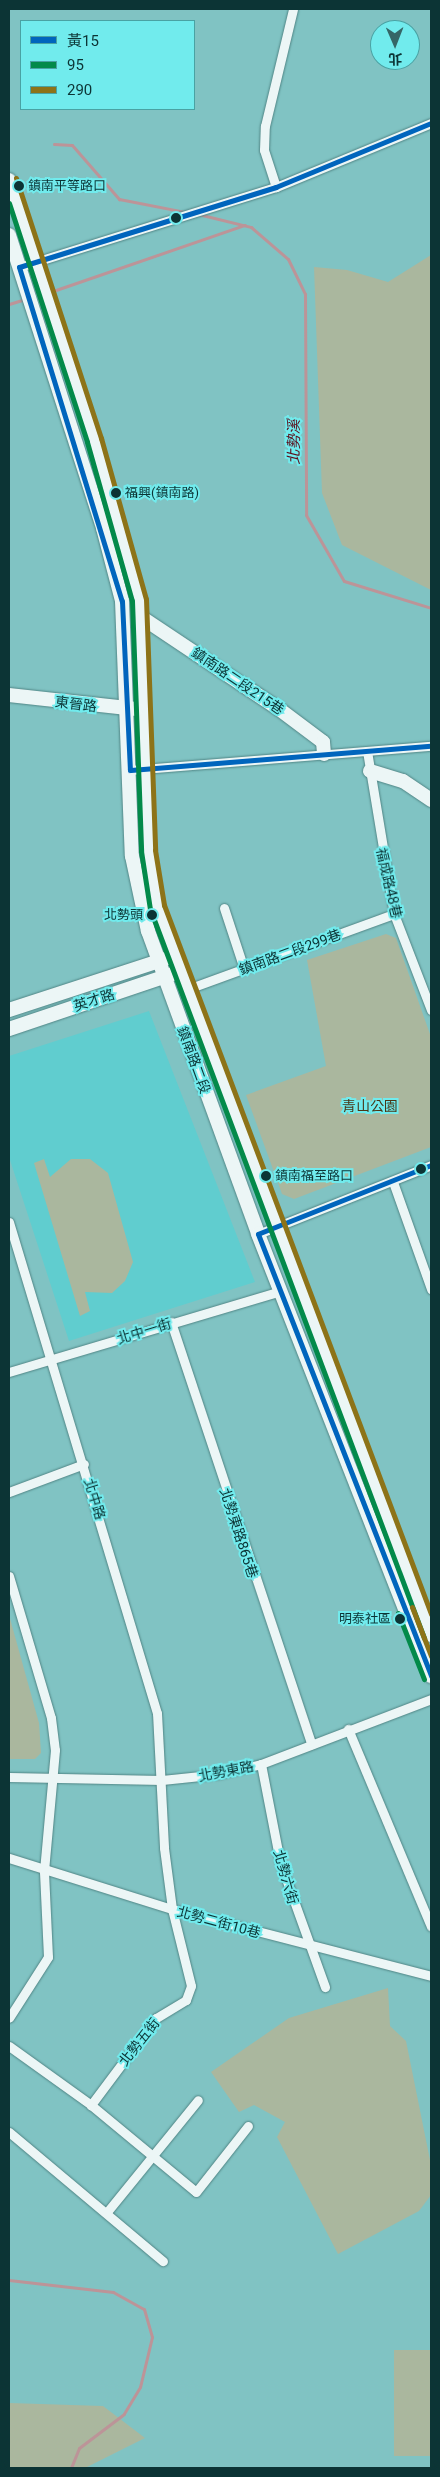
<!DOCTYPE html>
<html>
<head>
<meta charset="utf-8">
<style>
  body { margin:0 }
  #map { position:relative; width:440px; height:2477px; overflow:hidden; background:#80c3c3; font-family:Roboto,"Noto Sans TC",sans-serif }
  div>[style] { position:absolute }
  .built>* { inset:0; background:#60cdcf }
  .green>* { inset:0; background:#aab79e; transform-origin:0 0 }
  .stream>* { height:3px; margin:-1.5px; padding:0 1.5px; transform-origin:1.5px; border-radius:1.5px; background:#bc9498 }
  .roads { filter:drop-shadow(0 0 1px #508585) drop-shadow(0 0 1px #508585) }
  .street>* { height:9px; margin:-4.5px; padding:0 4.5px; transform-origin:4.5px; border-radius:4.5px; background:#ecf6f6 }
  .secondary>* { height:14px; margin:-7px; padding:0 7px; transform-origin:7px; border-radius:7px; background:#ecf6f6 }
  .bus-1>* { height:5px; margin:-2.5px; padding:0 2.5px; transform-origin:2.5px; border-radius:2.5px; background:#0065bd }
  .bus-2>* { height:5px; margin:-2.5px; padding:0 2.5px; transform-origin:2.5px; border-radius:2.5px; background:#038a4a }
  .bus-3>* { height:5px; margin:-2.5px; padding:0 2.5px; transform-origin:2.5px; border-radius:2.5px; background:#8d7318 }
  .dots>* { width:14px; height:14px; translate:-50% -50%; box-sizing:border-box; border:2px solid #71ebed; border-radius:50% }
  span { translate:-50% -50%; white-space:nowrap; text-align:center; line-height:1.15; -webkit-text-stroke:4px #71ebed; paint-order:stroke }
  .bus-label { font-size:13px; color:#0c3435 }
  .left { translate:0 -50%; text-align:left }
  .right { translate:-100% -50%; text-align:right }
  .street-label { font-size:14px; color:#0c3435 }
  .park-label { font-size:14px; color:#4a3616 }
  .water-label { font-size:15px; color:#5d0f1d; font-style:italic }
  .frame { position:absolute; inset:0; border:10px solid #0c3435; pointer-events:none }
  .legend { position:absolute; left:20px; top:20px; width:175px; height:90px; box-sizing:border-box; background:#71ebed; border:1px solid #49a2a3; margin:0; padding:6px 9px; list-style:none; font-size:15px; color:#0c3435 }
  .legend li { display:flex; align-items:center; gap:10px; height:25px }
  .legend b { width:25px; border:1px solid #49a2a3 }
  .north { position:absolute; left:370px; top:20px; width:50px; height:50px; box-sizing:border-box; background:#71ebed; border:1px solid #49a2a3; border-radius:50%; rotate:179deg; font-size:14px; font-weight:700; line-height:20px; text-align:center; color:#0c3435 }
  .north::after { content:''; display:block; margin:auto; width:18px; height:22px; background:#356667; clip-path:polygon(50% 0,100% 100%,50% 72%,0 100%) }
</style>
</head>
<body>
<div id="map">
  <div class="built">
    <div style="clip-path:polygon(149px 1011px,255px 1282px,69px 1341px,9px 1157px,9px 1056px)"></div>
  </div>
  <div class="green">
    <div style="clip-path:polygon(431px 255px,431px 590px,342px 545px,322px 493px,314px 267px,347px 270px,388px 282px)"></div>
    <div style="clip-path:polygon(386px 934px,396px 938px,431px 1037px,431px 1147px,294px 1199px,282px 1194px,246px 1095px,326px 1066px,307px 960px)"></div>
    <div style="clip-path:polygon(44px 1159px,50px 1177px,71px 1159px,90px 1159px,108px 1173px,133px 1262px,125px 1281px,112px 1293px,85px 1292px,90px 1311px,80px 1316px,34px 1163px)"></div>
    <div style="clip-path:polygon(9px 1615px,39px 1723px,41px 1753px,35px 1759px,9px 1759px)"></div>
    <div style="clip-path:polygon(388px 1988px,390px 2026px,406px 2041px,431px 2165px,431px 2195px,419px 2211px,338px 2254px,277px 2137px,285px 2122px,254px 2105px,239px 2112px,211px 2072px,289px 2018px)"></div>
    <div style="left:431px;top:2350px;width:106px;height:37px;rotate:90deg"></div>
    <div style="clip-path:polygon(9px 2403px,103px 2406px,145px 2438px,85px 2468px,9px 2468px)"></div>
  </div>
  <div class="stream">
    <div style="left:54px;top:144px;width:18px;rotate:3deg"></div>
    <div style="left:72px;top:145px;width:72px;rotate:49deg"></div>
    <div style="left:119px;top:199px;width:67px;rotate:11.1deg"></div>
    <div style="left:198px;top:214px;width:55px;rotate:13.8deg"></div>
    <div style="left:251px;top:227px;width:49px;rotate:40.9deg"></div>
    <div style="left:288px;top:259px;width:39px;rotate:64deg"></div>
    <div style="left:305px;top:294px;width:221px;rotate:89.7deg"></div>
    <div style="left:306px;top:515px;width:76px;rotate:60.1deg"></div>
    <div style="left:344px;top:581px;width:91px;rotate:17.2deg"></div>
    <div style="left:50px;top:292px;width:206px;rotate:-19deg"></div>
    <div style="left:9px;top:304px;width:17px;rotate:-17deg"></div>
    <div style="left:9px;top:2280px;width:105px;rotate:6.6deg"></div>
    <div style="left:113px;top:2292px;width:35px;rotate:29deg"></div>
    <div style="left:144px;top:2309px;width:29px;rotate:74deg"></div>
    <div style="left:152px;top:2337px;width:51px;rotate:103.5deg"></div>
    <div style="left:140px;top:2387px;width:31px;rotate:121deg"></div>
    <div style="left:124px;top:2414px;width:56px;rotate:142.9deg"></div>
    <div style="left:79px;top:2448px;width:22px;rotate:112deg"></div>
  </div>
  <div class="roads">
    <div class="street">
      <div style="left:276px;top:187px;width:39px;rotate:-108deg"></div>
      <div style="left:264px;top:150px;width:24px;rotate:-88deg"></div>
      <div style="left:265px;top:126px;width:120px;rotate:-76.5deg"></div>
      <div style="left:19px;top:267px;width:269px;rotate:-17.3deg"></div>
      <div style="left:276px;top:187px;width:168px;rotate:-22.4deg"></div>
      <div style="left:367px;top:751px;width:165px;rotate:80.6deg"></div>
      <div style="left:394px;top:914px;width:103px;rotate:68.9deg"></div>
      <div style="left:130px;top:770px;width:302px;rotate:-4.6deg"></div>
      <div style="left:224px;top:908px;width:64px;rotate:71.8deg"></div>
      <div style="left:185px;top:990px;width:222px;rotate:-20deg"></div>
      <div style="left:393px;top:1182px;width:114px;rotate:70.4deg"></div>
      <div style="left:9px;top:1222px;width:513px;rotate:73.23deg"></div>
      <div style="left:157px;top:1713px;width:135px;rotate:87deg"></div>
      <div style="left:164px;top:1848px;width:62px;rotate:82.5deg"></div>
      <div style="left:172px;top:1909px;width:79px;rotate:76.1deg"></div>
      <div style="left:191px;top:1986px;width:15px;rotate:110deg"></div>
      <div style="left:186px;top:2000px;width:35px;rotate:149deg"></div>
      <div style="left:156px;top:2018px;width:109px;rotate:126.8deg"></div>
      <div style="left:258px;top:1234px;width:186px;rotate:-21.7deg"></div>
      <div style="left:171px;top:1322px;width:445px;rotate:71.6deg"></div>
      <div style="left:9px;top:1372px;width:283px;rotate:-16.6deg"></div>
      <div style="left:9px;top:1492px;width:80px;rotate:-20.5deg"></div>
      <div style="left:9px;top:1576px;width:148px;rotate:73.5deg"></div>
      <div style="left:51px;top:1718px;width:32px;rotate:83deg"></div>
      <div style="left:55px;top:1750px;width:122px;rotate:95.2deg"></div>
      <div style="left:44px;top:1872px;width:85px;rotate:87.3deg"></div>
      <div style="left:48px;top:1957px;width:72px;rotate:122.6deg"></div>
      <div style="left:348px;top:1729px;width:214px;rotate:67.2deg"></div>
      <div style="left:261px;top:1764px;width:100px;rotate:79deg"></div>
      <div style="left:280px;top:1862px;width:133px;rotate:70.2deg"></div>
      <div style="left:9px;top:1777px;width:153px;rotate:1.1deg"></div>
      <div style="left:162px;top:1780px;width:58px;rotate:-5.9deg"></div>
      <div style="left:220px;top:1774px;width:42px;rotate:-13.7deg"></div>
      <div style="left:261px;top:1764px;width:182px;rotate:-20.9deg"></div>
      <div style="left:9px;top:1858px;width:171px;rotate:17.4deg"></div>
      <div style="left:172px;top:1909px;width:268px;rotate:14.5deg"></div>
      <div style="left:9px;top:2046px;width:101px;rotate:35.7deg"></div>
      <div style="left:91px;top:2105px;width:136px;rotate:39.6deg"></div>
      <div style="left:196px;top:2192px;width:84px;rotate:-51.8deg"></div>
      <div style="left:9px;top:2132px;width:201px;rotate:40deg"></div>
      <div style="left:107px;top:2212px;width:144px;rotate:-50.9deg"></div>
    </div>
    <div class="secondary">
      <div style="left:9px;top:180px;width:274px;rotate:71.9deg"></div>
      <div style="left:94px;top:440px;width:166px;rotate:74.3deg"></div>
      <div style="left:139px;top:600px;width:251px;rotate:87.9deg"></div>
      <div style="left:148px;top:851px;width:57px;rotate:80.9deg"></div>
      <div style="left:157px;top:907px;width:778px;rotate:69.37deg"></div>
      <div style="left:9px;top:235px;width:308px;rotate:72.2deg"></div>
      <div style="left:103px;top:528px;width:75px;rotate:75.4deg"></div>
      <div style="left:122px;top:601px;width:255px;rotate:87.8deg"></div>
      <div style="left:132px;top:856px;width:77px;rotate:78deg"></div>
      <div style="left:148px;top:931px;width:322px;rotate:70deg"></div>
      <div style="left:258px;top:1234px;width:475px;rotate:68.6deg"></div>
      <div style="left:141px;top:617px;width:166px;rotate:33.7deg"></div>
      <div style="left:279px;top:709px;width:55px;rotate:36.9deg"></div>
      <div style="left:323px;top:742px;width:12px;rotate:85deg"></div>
      <div style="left:9px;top:695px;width:128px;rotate:6.3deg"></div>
      <div style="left:370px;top:771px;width:34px;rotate:17deg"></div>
      <div style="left:403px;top:781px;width:34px;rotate:34deg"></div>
      <div style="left:9px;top:1010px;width:164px;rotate:-18.1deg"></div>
      <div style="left:9px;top:1029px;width:172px;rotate:-18.6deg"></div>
    </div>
  </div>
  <div class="bus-1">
    <div style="left:431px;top:123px;width:168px;rotate:157.6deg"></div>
    <div style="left:276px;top:187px;width:269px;rotate:162.7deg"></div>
    <div style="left:19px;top:267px;width:350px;rotate:72.9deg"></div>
    <div style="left:122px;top:601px;width:169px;rotate:87.3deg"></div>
    <div style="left:130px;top:770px;width:302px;rotate:-4.6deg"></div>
    <div style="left:431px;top:1165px;width:186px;rotate:158.3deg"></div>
    <div style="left:258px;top:1234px;width:475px;rotate:68.6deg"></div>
  </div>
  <div class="bus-2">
    <div style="left:9px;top:203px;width:251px;rotate:71.9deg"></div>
    <div style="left:87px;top:442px;width:165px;rotate:74.2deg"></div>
    <div style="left:132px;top:601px;width:250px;rotate:87.9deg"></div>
    <div style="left:141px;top:851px;width:59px;rotate:81.2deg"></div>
    <div style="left:150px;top:909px;width:779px;rotate:69.4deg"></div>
    <div style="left:398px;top:1613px;width:71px;rotate:68.5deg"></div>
  </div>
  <div class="bus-3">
    <div style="left:16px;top:178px;width:274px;rotate:71.9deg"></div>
    <div style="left:101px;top:438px;width:167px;rotate:74.4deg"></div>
    <div style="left:146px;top:599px;width:251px;rotate:87.9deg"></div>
    <div style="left:155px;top:850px;width:56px;rotate:80.7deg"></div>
    <div style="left:164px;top:905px;width:758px;rotate:69.36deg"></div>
    <div style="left:412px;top:1607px;width:53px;rotate:68.8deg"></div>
  </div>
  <div class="dots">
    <div style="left:19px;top:186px;background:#0c3435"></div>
    <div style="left:176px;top:218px;background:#0c3435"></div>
    <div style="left:116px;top:493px;background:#0c3435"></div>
    <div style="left:152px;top:915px;background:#0c3435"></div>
    <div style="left:421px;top:1169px;background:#0c3435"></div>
    <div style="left:266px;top:1176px;background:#0c3435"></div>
    <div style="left:400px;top:1619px;background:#0c3435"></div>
  </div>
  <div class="bus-label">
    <span class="left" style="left:28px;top:186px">鎮南平等路口</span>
    <span class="left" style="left:125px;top:493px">福興(鎮南路)</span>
    <span class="right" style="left:143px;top:915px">北勢頭</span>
    <span class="left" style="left:275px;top:1176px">鎮南福至路口</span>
    <span class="right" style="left:391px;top:1619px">明泰社區</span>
  </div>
  <div class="street-label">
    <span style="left:238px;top:681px;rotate:34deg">鎮南路二段215巷</span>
    <span style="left:76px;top:704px;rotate:7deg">東晉路</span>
    <span style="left:389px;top:883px;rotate:77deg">福成路48巷</span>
    <span style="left:290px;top:952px;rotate:-20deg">鎮南路二段299巷</span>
    <span style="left:94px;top:1000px;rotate:-18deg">英才路</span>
    <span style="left:194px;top:1060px;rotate:70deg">鎮南路二段</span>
    <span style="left:144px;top:1331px;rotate:-17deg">北中一街</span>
    <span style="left:95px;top:1499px;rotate:73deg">北中路</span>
    <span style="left:239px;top:1533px;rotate:72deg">北勢東路865巷</span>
    <span style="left:226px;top:1771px;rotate:-11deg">北勢東路</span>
    <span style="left:286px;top:1877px;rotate:74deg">北勢六街</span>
    <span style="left:219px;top:1922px;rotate:15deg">北勢二街10巷</span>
    <span style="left:139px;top:2042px;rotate:-52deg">北勢五街</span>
  </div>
  <div class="park-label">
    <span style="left:370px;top:1106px">青山公園</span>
  </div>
  <div class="water-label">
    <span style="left:295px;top:442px;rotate:-90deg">北勢溪</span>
  </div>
  <div class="frame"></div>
  <ul class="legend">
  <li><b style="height:6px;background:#0065bd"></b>黃15</li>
  <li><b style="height:6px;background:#038a4a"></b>95</li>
  <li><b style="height:6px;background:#8d7318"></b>290</li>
  </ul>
  <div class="north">北</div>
</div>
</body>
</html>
